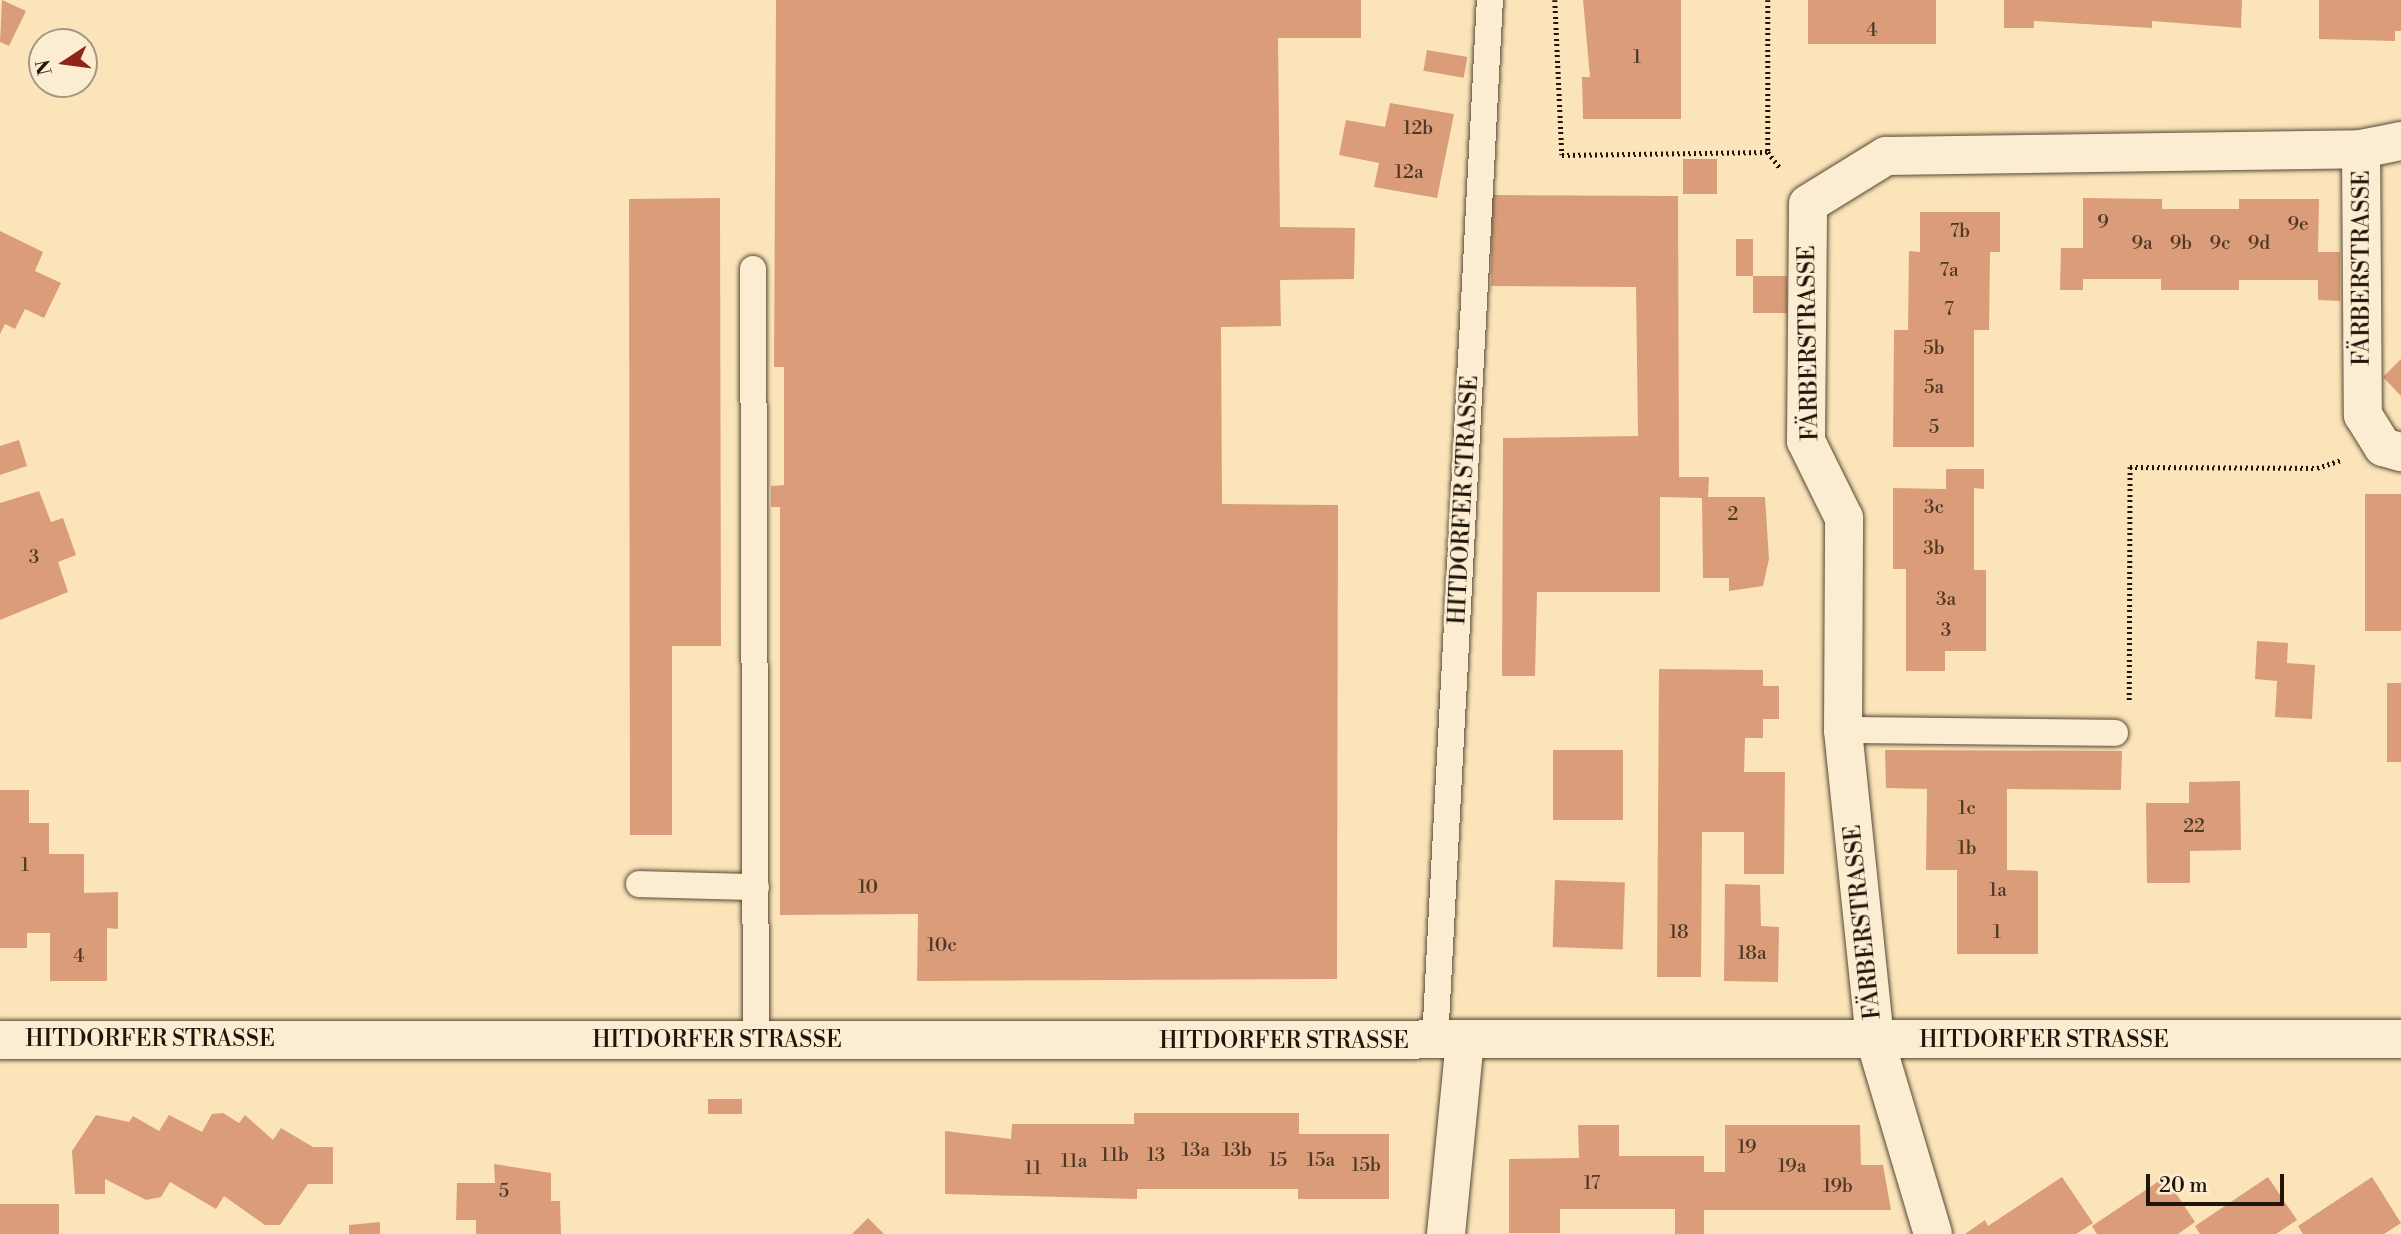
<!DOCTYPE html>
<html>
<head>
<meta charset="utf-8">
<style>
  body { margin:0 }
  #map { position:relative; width:2401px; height:1234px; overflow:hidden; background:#fbe4b9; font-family:"Libre Bodoni",serif }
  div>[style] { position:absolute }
  .building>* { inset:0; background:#db9d79; transform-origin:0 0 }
  .path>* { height:4.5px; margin-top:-2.25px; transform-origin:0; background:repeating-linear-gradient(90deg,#1f160b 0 2px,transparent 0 5.5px) }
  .roads { filter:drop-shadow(0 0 2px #564a36) drop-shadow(0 0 2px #564a36) }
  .lane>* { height:26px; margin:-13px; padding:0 13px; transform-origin:13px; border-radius:13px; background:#fcedd2 }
  .street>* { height:38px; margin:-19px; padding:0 19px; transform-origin:19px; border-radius:19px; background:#fcedd2 }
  span { translate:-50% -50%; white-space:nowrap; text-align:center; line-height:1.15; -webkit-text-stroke:5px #fcedd2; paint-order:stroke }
  .number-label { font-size:19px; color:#4e3826 }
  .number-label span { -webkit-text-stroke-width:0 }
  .street-label { font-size:23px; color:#1f160b }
  .north { position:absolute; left:28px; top:28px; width:70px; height:70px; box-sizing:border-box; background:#fcedd2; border:2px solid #a49782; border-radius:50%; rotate:257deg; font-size:19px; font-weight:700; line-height:28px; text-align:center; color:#1f160b }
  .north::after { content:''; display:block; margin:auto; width:24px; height:32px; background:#8f2418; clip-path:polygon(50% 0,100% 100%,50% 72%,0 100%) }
  .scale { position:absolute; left:2146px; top:1174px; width:138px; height:32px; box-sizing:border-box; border:4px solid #1f160b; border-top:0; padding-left:9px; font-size:21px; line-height:24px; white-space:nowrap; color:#1f160b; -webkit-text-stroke:5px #fcedd2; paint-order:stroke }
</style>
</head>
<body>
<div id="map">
  <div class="building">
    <div style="clip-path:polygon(2px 0,26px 11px,9px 46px,0 42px)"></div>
    <div style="clip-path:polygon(776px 0,1361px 0,1361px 38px,1278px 38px,1280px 227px,1355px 228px,1354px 279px,1280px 280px,1281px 326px,1221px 327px,1222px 504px,1338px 505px,1337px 979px,917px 981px,918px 914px,780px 915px,780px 507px,771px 507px,771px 486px,784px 485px,784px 367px,774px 367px)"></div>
    <div style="clip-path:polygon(1583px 0,1681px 0,1681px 119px,1583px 119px,1582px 77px,1590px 77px)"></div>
    <div style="left:1808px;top:0;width:128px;height:44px"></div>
    <div style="clip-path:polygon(2004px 0,2242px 0,2241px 28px,2152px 21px,2152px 28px,2034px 21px,2034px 28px,2004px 28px)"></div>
    <div style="clip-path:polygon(2319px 0,2401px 0,2401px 31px,2395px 31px,2395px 41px,2319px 39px)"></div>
    <div style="left:1427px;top:50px;width:41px;height:21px;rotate:10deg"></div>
    <div style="clip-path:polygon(1390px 103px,1454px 114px,1437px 198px,1374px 187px,1379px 163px,1339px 155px,1346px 120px,1385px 127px)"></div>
    <div style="left:1683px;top:159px;width:34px;height:35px"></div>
    <div style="clip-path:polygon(1492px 195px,1678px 196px,1679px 477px,1709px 477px,1708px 497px,1765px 497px,1769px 559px,1763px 586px,1729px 591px,1729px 578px,1703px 578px,1702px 498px,1660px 497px,1660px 592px,1537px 592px,1535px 676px,1502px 676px,1503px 438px,1638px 436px,1636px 287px,1491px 286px)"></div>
    <div style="clip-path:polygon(720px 198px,721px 646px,672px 646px,672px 835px,630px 835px,629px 199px)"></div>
    <div style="clip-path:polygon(2083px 198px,2162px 199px,2162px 209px,2239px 209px,2239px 199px,2319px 199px,2318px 252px,2340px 252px,2340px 301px,2318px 300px,2318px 280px,2239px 280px,2239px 290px,2161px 290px,2161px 279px,2083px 279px,2083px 290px,2060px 290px,2061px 248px,2083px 248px)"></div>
    <div style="clip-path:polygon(1920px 212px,2000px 212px,2000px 252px,1990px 252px,1989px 330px,1974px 330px,1974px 447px,1893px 447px,1894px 330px,1908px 330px,1909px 251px,1920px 252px)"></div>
    <div style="clip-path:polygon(0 231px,43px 252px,35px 271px,61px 283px,44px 318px,25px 309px,15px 329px,5px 324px,0 334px)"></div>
    <div style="left:1736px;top:239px;width:17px;height:37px"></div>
    <div style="left:1753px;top:276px;width:34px;height:37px"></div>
    <div style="clip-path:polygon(2401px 359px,2401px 396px,2383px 377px)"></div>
    <div style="clip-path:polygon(19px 440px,27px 466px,0 475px,0 446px)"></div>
    <div style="clip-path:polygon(1946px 469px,1984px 469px,1984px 489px,1974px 488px,1974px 570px,1986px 570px,1986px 651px,1945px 651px,1945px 671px,1906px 671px,1906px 569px,1893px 569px,1893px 488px,1946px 489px)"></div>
    <div style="clip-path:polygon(39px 491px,51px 522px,63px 518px,76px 555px,58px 562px,68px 592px,0 620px,0 503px)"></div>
    <div style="left:2365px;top:494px;width:36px;height:137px"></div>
    <div style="clip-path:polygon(2257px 641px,2288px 643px,2287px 663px,2315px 665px,2312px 719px,2275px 717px,2277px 681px,2255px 679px)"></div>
    <div style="clip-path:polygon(1659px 669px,1763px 670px,1763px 686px,1779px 686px,1779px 719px,1763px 719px,1763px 738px,1745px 738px,1744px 772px,1785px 772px,1784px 874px,1744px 874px,1744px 832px,1702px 832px,1701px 977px,1657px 977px)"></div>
    <div style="left:2387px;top:683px;width:14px;height:79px"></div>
    <div style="left:1553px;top:750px;width:70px;height:70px"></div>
    <div style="clip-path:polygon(1885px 750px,2122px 751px,2121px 790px,2007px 789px,2007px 870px,2038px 871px,2038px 954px,1957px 954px,1957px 870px,1926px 870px,1927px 789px,1886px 788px)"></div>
    <div style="clip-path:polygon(2240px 781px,2241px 850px,2190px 851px,2190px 883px,2147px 883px,2146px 803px,2189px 803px,2189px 782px)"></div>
    <div style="clip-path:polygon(0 790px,29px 790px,29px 823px,49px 823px,49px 854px,84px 854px,84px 893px,118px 892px,118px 929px,107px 928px,107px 981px,50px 981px,50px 933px,27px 933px,27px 948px,0 948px)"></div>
    <div style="left:1555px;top:880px;width:70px;height:67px;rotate:2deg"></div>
    <div style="clip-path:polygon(1725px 884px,1760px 885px,1761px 926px,1779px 927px,1778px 982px,1724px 981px)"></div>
    <div style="left:708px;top:1099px;width:34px;height:15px"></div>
    <div style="clip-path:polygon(223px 1113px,239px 1123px,245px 1115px,273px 1140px,281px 1128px,313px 1147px,333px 1147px,333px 1184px,308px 1184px,280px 1225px,265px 1225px,224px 1196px,216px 1209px,170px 1182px,161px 1197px,146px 1200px,105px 1179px,105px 1194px,75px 1194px,72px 1151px,96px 1115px,129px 1122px,133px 1116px,159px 1131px,169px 1115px,202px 1132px,212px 1114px)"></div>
    <div style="clip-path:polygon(1134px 1113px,1299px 1113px,1299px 1134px,1389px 1134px,1389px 1199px,1298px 1199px,1298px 1189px,1137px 1189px,1137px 1199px,945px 1194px,945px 1131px,1011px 1139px,1012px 1124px,1134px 1124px)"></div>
    <div style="clip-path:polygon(1578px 1125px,1619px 1125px,1619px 1156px,1704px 1156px,1704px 1172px,1725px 1172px,1725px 1125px,1860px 1125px,1861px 1165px,1883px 1165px,1891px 1210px,1704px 1210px,1704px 1234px,1675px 1234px,1675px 1209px,1560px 1209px,1560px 1233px,1509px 1233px,1509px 1159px,1579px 1158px)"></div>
    <div style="clip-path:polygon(494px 1164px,551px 1173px,551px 1201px,560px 1201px,561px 1234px,476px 1234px,476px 1220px,456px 1220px,457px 1183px,495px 1183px)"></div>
    <div style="clip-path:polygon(2062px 1177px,2093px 1223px,2076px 1234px,1965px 1234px,1985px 1220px,1988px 1226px)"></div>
    <div style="clip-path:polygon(2165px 1177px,2195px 1222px,2178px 1234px,2097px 1234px,2092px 1226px)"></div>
    <div style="clip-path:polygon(2268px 1177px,2297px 1220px,2276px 1234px,2200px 1234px,2195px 1226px)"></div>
    <div style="clip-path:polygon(2372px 1177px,2401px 1223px,2384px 1234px,2303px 1234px,2298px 1226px)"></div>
    <div style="left:0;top:1204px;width:59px;height:30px"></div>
    <div style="clip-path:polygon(868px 1218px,884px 1234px,852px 1234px)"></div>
    <div style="clip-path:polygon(380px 1222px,380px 1234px,349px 1234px,349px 1225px)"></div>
  </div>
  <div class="path">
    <div style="left:1555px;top:0;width:155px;rotate:87.4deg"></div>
    <div style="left:1562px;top:155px;width:206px;rotate:-0.8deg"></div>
    <div style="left:1768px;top:0;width:152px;rotate:90deg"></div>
    <div style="left:1768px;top:152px;width:21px;rotate:53deg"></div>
    <div style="left:2129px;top:700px;width:233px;rotate:-89.8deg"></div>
    <div style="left:2130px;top:467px;width:187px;rotate:0.3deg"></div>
    <div style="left:2317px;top:468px;width:26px;rotate:-18deg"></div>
  </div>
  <div class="roads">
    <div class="lane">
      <div style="left:753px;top:269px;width:772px;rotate:89.78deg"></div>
      <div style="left:1843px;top:730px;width:272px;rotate:0.6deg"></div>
      <div style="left:639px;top:884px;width:117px;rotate:1.5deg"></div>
      <div style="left:1435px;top:1041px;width:1042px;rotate:-86.98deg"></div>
    </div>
    <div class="street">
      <div style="left:2361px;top:149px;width:266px;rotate:89.6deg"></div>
      <div style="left:2363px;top:415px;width:38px;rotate:58deg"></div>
      <div style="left:2383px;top:447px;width:19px;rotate:16deg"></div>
      <div style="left:0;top:1040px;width:2401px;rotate:-0.02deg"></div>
      <div style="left:1446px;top:1234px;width:194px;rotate:-84.4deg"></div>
      <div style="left:1933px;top:1234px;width:202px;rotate:-106.6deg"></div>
      <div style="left:1875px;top:1040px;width:312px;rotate:-95.9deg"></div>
      <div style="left:1843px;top:730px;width:212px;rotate:-89.7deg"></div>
      <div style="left:1844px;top:518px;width:86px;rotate:-116.3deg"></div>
      <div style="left:1806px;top:441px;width:237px;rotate:-89.5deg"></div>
      <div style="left:1808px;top:204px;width:92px;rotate:-31.6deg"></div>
      <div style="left:1886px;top:156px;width:475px;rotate:-0.8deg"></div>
      <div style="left:2361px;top:149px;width:41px;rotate:-11.3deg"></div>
    </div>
  </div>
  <div class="number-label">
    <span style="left:1872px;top:31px">4</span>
    <span style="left:1637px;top:58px">1</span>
    <span style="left:1418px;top:129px">12b</span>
    <span style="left:1409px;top:173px">12a</span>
    <span style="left:2103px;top:223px">9</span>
    <span style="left:2298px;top:225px">9e</span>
    <span style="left:1960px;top:232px">7b</span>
    <span style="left:2142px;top:244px">9a</span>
    <span style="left:2181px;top:244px">9b</span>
    <span style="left:2220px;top:244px">9c</span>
    <span style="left:2259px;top:244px">9d</span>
    <span style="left:1949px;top:271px">7a</span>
    <span style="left:1949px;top:310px">7</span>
    <span style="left:1934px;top:349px">5b</span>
    <span style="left:1934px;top:388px">5a</span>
    <span style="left:1934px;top:428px">5</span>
    <span style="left:1934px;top:508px">3c</span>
    <span style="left:1733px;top:515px">2</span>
    <span style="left:1934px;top:549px">3b</span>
    <span style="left:34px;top:558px">3</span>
    <span style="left:1946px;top:600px">3a</span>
    <span style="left:1946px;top:631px">3</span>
    <span style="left:1967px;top:809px">1c</span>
    <span style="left:2194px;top:827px">22</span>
    <span style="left:1967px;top:849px">1b</span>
    <span style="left:25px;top:866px">1</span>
    <span style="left:868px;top:888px">10</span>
    <span style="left:1998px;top:891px">1a</span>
    <span style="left:1679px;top:933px">18</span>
    <span style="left:1997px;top:933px">1</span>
    <span style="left:942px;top:946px">10c</span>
    <span style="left:1752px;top:954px">18a</span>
    <span style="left:79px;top:957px">4</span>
    <span style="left:1747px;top:1148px">19</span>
    <span style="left:1196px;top:1151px">13a</span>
    <span style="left:1237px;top:1151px">13b</span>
    <span style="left:1115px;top:1156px">11b</span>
    <span style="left:1156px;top:1156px">13</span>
    <span style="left:1278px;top:1161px">15</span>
    <span style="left:1321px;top:1161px">15a</span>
    <span style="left:1074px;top:1162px">11a</span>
    <span style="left:1366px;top:1166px">15b</span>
    <span style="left:1792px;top:1167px">19a</span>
    <span style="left:1033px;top:1169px">11</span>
    <span style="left:1592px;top:1184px">17</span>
    <span style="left:1838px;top:1187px">19b</span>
    <span style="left:504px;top:1192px">5</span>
  </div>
  <div class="street-label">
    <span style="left:2362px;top:268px;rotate:-90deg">FÄRBERSTRASSE</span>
    <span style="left:1809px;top:343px;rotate:-91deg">FÄRBERSTRASSE</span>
    <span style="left:1464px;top:500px;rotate:-87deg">HITDORFER STRASSE</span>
    <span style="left:1863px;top:922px;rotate:-96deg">FÄRBERSTRASSE</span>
    <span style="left:150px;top:1039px">HITDORFER STRASSE</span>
    <span style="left:717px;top:1040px">HITDORFER STRASSE</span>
    <span style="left:2044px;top:1040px">HITDORFER STRASSE</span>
    <span style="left:1284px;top:1041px">HITDORFER STRASSE</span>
  </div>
  <div class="north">N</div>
  <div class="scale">20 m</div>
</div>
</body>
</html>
